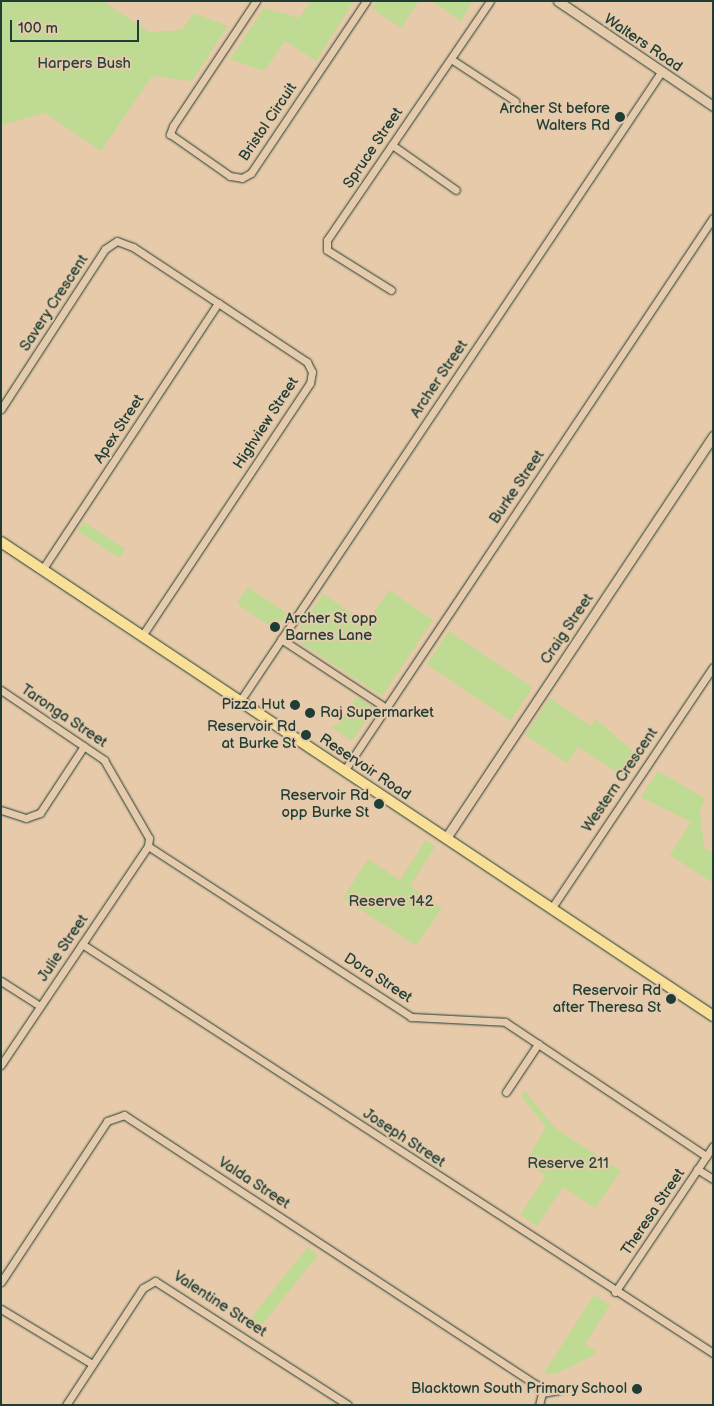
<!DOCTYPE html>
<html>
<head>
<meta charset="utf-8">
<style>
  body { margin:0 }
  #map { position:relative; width:714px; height:1406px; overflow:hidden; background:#e7caa9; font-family:"Balsamiq Sans",sans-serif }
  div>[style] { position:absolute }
  .green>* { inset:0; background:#bfda92; transform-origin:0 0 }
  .roads { filter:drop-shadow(0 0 1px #1f3d34) drop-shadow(0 0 1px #1f3d34) }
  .street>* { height:7px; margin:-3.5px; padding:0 3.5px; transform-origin:3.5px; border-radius:3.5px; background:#e5caac }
  .secondary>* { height:9px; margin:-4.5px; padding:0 4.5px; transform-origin:4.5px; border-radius:4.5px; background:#e5caac }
  .primary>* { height:10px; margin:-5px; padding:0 5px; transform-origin:5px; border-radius:5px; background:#fadf96 }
  .dots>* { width:14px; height:14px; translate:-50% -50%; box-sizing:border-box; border:2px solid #e5caac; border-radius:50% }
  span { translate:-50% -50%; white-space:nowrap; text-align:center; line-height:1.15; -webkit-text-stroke:4px #e5caac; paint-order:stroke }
  .street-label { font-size:15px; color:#1f3d34 }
  .park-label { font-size:15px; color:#274539 }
  .poi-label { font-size:15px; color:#1f3d34 }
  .right { translate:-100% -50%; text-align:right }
  .left { translate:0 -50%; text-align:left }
  .frame { position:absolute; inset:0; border:2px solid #1f3d34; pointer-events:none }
  .scale { position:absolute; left:10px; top:20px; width:129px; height:22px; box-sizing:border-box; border:2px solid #1f3d34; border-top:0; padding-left:6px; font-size:15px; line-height:18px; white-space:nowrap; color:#1f3d34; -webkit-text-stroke:4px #e5caac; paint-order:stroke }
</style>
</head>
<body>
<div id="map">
  <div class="green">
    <div style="clip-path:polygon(1px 1px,103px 1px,149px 32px,182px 30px,194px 13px,228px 26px,192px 81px,152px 76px,101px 151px,45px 113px,1px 125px)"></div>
    <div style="clip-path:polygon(311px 1px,354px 1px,316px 61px,285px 41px,264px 71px,230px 59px,264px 8px,299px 18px)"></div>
    <div style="clip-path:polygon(377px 1px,419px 1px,401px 28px,372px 8px)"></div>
    <div style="clip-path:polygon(431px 1px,473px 1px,461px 21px)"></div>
    <div style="left:84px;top:522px;width:49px;height:11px;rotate:33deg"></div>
    <div style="left:248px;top:587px;width:47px;height:20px;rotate:34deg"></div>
    <div style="clip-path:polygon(389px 590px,433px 620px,382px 696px,293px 638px,323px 594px,367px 623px)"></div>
    <div style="left:449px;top:631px;width:101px;height:40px;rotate:34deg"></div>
    <div style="clip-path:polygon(356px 697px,374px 708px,352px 741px,331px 727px,338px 725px)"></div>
    <div style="clip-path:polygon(550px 698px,591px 726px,596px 719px,638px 756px,624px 777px,578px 747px,567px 763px,525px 735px)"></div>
    <div style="clip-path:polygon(658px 771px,706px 799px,700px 810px,704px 848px,713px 853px,713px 883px,670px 855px,691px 822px,641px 797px)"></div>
    <div style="clip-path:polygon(426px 840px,435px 847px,410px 886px,442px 908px,416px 946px,343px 898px,368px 859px,400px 880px)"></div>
    <div style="clip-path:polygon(525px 1091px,555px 1128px,621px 1171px,595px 1208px,563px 1187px,537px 1226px,520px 1215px,546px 1176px,525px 1163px,546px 1127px,521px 1096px)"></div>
    <div style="left:308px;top:1247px;width:13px;height:100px;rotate:39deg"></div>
    <div style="clip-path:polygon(594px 1295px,610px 1305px,585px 1344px,598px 1353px,556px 1374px,544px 1373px)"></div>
  </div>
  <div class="roads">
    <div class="street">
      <div style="left:256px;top:1px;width:150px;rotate:123.6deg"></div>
      <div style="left:173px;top:126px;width:9px;rotate:111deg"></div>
      <div style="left:170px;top:134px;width:73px;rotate:35deg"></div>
      <div style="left:230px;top:176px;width:12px;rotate:9deg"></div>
      <div style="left:242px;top:178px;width:10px;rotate:-29deg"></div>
      <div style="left:251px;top:173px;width:207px;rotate:-56.2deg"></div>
      <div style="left:451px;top:59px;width:77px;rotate:33.3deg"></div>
      <div style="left:392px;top:145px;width:78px;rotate:35.1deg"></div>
      <div style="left:391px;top:290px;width:75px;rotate:-148deg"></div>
      <div style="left:327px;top:250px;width:10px;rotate:-90deg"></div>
      <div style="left:327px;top:240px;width:289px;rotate:-55.7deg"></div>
      <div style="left:1px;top:409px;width:191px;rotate:-57deg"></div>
      <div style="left:105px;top:249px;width:14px;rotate:-34deg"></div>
      <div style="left:117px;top:241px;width:17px;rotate:21deg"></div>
      <div style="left:133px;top:247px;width:102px;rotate:33.4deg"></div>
      <div style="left:218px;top:303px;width:107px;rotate:33.5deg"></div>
      <div style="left:307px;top:362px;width:11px;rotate:63deg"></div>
      <div style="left:312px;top:372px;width:11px;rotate:100deg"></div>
      <div style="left:310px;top:383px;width:304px;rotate:123.6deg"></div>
      <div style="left:42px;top:570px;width:320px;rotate:-56.6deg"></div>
      <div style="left:281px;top:639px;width:126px;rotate:33.3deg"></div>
      <div style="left:1px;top:690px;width:125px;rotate:34.2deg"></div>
      <div style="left:104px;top:760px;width:90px;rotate:60deg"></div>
      <div style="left:149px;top:838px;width:8px;rotate:97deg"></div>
      <div style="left:148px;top:846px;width:264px;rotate:123.9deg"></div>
      <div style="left:240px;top:701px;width:757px;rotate:-56.2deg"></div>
      <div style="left:344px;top:771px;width:665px;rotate:-56.29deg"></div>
      <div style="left:1px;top:810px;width:26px;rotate:18deg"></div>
      <div style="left:26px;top:818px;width:15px;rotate:-20deg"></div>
      <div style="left:40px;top:813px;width:80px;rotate:-56.7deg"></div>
      <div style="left:148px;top:846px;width:314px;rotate:33deg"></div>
      <div style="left:411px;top:1017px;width:94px;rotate:3deg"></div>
      <div style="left:505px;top:1022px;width:242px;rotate:33.7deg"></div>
      <div style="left:551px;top:909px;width:291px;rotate:-56.2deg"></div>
      <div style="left:82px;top:944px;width:752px;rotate:32.95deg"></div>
      <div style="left:1px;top:981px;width:46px;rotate:32.7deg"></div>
      <div style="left:506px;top:1092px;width:58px;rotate:-56.3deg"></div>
      <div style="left:697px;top:1169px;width:19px;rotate:32deg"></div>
      <div style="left:1px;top:1282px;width:193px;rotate:-56.6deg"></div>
      <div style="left:107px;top:1121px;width:18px;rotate:-19deg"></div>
      <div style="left:124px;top:1115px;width:493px;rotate:33.2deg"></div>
      <div style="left:537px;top:1385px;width:9px;rotate:58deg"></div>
      <div style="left:542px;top:1393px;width:12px;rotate:104deg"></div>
      <div style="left:615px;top:1292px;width:176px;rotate:-56.1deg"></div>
      <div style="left:1px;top:1309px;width:106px;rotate:31.1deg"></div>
      <div style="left:542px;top:1393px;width:17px;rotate:-10deg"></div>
      <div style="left:66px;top:1405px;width:140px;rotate:-56.7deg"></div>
      <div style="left:143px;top:1288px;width:14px;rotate:-30deg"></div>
      <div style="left:155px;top:1281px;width:229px;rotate:32.7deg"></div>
    </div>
    <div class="secondary">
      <div style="left:558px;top:1px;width:187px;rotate:34.1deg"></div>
      <div style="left:446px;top:838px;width:483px;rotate:-56.4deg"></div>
    </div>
    <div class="primary">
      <div style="left:1px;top:542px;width:855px;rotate:33.65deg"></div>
    </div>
  </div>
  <div class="dots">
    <div style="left:620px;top:117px;background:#1f3d34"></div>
    <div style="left:275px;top:627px;background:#1f3d34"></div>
    <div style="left:295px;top:705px;background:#1f3d34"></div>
    <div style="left:310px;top:713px;background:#1f3d34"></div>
    <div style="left:306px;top:735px;background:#1f3d34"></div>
    <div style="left:379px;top:804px;background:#1f3d34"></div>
    <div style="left:671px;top:999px;background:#1f3d34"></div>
    <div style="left:637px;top:1389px;background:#1f3d34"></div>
  </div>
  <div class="street-label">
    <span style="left:643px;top:43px;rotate:34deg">Walters Road</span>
    <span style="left:268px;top:122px;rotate:-56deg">Bristol Circuit</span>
    <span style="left:373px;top:148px;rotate:-56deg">Spruce Street</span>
    <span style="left:54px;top:303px;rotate:-57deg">Savery Crescent</span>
    <span style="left:439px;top:379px;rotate:-56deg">Archer Street</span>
    <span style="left:266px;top:423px;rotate:-57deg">Highview Street</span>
    <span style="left:119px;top:429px;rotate:-57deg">Apex Street</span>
    <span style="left:517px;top:487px;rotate:-56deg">Burke Street</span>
    <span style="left:567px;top:629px;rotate:-56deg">Craig Street</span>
    <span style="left:64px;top:716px;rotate:34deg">Taronga Street</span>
    <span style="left:365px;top:767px;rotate:34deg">Reservoir Road</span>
    <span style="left:620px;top:780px;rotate:-56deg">Western Crescent</span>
    <span style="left:63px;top:948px;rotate:-56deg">Julie Street</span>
    <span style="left:378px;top:978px;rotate:33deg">Dora Street</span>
    <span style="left:404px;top:1138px;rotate:33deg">Joseph Street</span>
    <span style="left:254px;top:1183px;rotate:33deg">Valda Street</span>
    <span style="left:653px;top:1212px;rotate:-56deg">Theresa Street</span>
    <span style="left:220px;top:1304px;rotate:33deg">Valentine Street</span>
  </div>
  <div class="park-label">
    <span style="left:84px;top:64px">Harpers Bush</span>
    <span style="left:391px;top:902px">Reserve 142</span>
    <span style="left:568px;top:1164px">Reserve 211</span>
  </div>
  <div class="poi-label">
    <span class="right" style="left:610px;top:117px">Archer St before<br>Walters Rd</span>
    <span class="left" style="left:285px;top:627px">Archer St opp<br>Barnes Lane</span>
    <span class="right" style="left:285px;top:705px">Pizza Hut</span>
    <span class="left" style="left:320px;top:713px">Raj Supermarket</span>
    <span class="right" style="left:296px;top:735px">Reservoir Rd<br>at Burke St</span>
    <span class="right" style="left:369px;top:804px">Reservoir Rd<br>opp Burke St</span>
    <span class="right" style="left:661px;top:999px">Reservoir Rd<br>after Theresa St</span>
    <span class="right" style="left:627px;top:1389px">Blacktown South Primary School</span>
  </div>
  <div class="frame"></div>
  <div class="scale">100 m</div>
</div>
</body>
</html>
